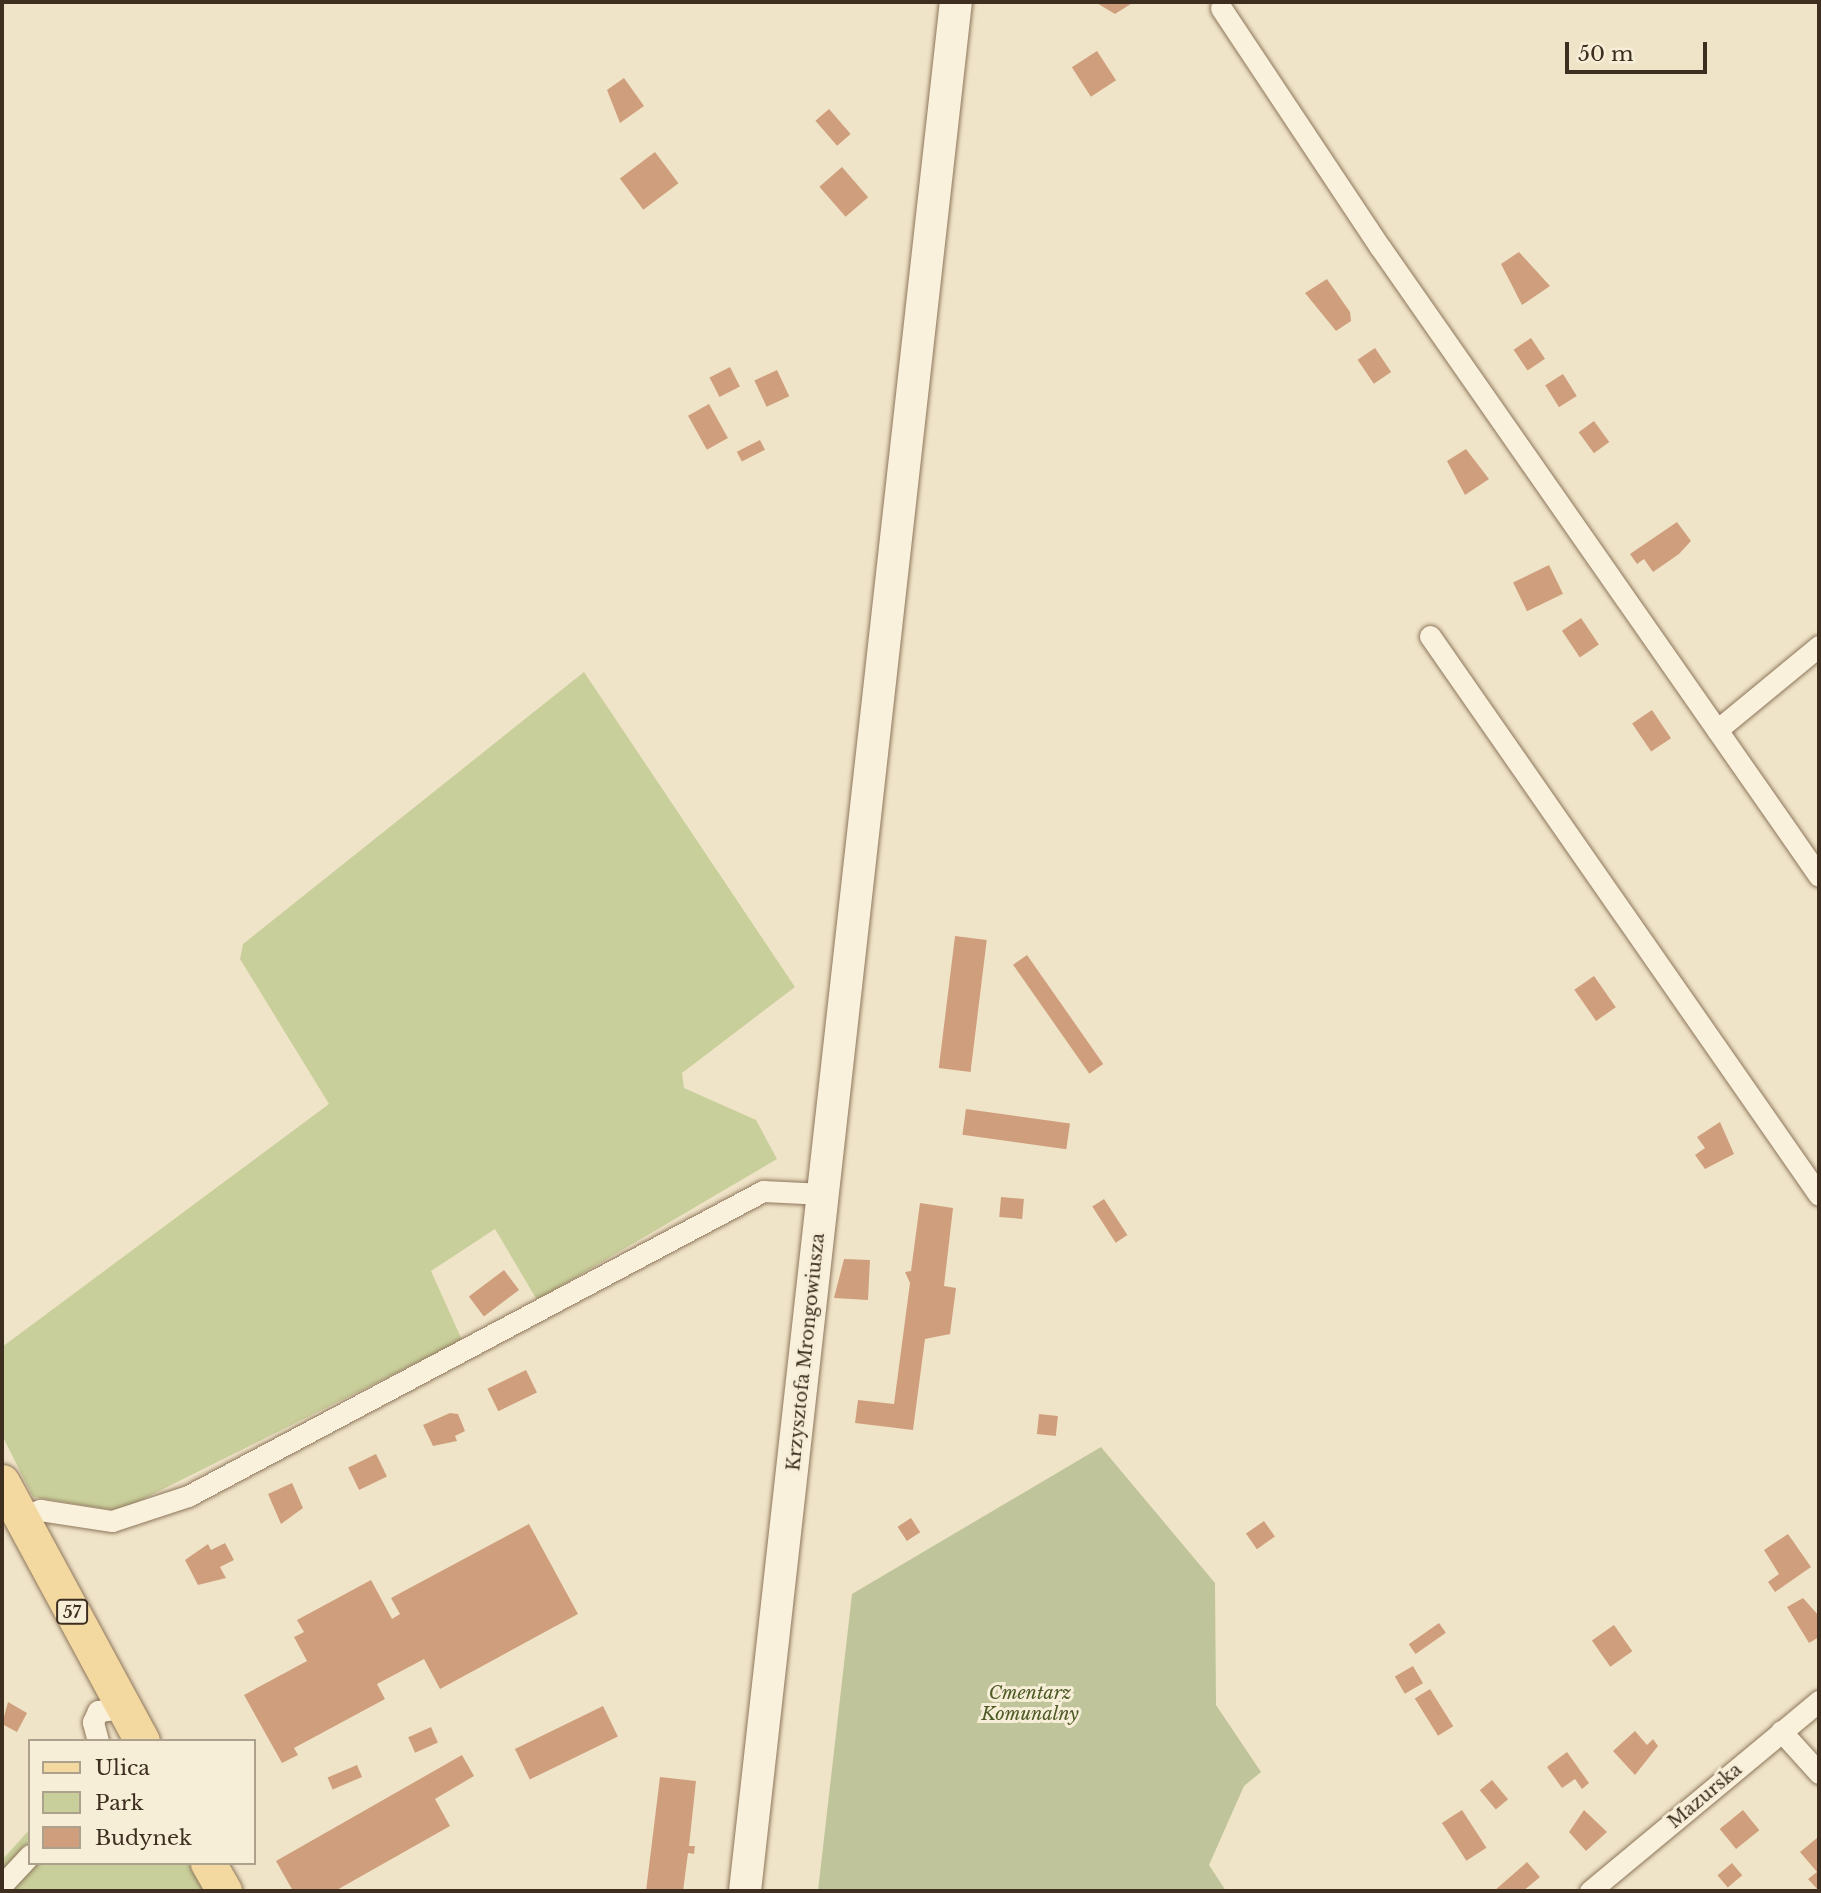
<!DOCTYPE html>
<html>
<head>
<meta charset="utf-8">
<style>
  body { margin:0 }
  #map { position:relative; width:1821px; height:1893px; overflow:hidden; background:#f0e4c8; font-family:"Libre Baskerville",serif }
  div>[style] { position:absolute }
  .green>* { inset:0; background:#c9cf9b }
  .cemetery>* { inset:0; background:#bfc49a }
  .building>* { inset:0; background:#cf9f7d; transform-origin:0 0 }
  .roads { filter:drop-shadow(0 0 2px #8d765c) drop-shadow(0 0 2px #8d765c) }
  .street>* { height:21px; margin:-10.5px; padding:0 10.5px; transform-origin:10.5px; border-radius:10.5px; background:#faf1dc }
  .secondary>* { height:32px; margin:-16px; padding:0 16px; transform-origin:16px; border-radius:16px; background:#faf1dc }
  .primary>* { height:35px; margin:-17.5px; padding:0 17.5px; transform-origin:17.5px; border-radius:17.5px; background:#f3d9a0 }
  span { translate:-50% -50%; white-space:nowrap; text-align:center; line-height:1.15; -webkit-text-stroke:6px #f7eed8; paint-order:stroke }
  .shield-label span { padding:2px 5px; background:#f7eed8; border:2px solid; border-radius:5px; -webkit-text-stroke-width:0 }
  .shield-label { font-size:16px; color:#3d2e20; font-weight:700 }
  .street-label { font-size:18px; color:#3d2e20 }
  .park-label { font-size:18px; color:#4d5a26; font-style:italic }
  .frame { position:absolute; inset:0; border:4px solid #3d2e20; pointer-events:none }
  .legend { position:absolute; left:28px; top:1739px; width:228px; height:126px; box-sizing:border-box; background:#f7eed8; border:2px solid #ada18e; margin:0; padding:9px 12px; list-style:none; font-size:21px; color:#3d2e20 }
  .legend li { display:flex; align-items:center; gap:14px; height:35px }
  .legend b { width:35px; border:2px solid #ada18e }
  .scale { position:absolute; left:1565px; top:42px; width:142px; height:32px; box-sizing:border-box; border:4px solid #3d2e20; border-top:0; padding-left:9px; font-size:21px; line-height:24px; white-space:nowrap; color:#3d2e20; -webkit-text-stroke:5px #f7eed8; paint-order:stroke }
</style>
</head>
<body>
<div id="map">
  <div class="green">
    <div style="clip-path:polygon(584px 672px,795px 987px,682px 1073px,684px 1088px,756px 1120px,777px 1159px,537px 1300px,495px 1229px,431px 1271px,462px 1340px,119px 1511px,33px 1497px,2px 1435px,2px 1347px,329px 1104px,240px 959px,243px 944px)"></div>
    <div style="clip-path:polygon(30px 1829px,30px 1863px,195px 1863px,210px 1891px,2px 1891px,2px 1860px)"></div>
  </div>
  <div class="cemetery">
    <div style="clip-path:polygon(1101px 1447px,1215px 1583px,1216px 1705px,1261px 1772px,1244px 1786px,1209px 1865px,1226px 1891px,818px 1891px,852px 1594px)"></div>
  </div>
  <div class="building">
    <div style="clip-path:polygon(1095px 2px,1134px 2px,1115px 14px)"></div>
    <div style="left:1097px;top:51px;width:35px;height:30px;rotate:57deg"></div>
    <div style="clip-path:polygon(624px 78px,644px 106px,620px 123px,607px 90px)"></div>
    <div style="left:829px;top:109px;width:33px;height:18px;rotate:49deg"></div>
    <div style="left:655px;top:152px;width:39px;height:44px;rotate:53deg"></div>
    <div style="left:842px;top:167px;width:40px;height:30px;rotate:49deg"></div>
    <div style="clip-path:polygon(1519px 252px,1550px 286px,1522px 305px,1501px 264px)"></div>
    <div style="clip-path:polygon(1327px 279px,1350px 312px,1351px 321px,1336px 331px,1305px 293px)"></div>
    <div style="left:1531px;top:338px;width:25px;height:21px;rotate:56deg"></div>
    <div style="left:1375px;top:348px;width:29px;height:21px;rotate:56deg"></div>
    <div style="left:730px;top:367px;width:22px;height:23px;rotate:63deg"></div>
    <div style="left:777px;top:370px;width:29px;height:25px;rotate:65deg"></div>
    <div style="left:1563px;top:374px;width:26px;height:21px;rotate:58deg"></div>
    <div style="left:709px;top:404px;width:39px;height:24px;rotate:61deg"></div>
    <div style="left:1594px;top:421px;width:26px;height:19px;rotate:54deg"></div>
    <div style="left:760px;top:440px;width:11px;height:26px;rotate:63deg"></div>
    <div style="clip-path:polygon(1466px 449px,1489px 479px,1465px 495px,1447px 461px)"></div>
    <div style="clip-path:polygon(1677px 522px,1691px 541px,1679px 554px,1653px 572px,1644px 559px,1637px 564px,1630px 554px)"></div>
    <div style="left:1549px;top:565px;width:32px;height:40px;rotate:64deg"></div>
    <div style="left:1581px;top:618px;width:32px;height:23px;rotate:56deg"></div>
    <div style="left:1652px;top:710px;width:34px;height:24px;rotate:56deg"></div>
    <div style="left:955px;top:936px;width:32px;height:133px;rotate:7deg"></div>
    <div style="left:1027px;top:955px;width:133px;height:17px;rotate:55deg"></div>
    <div style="left:1594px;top:976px;width:38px;height:24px;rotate:55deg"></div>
    <div style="left:966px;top:1109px;width:105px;height:26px;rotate:8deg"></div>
    <div style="clip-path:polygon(1720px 1122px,1734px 1154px,1705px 1169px,1695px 1155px,1705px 1148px,1697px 1137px)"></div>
    <div style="left:1001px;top:1197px;width:23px;height:20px;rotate:5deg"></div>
    <div style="left:1104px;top:1199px;width:43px;height:14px;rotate:57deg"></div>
    <div style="clip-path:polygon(920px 1203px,953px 1208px,944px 1286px,956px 1288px,950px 1334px,925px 1339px,913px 1430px,855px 1423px,858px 1400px,894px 1404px,910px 1283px,905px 1272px,911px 1271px)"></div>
    <div style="clip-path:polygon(844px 1259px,870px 1260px,868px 1300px,834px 1298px)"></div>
    <div style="left:504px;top:1270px;width:25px;height:44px;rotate:53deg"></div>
    <div style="left:526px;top:1370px;width:25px;height:43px;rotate:64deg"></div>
    <div style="clip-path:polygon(450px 1413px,458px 1414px,465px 1431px,455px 1436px,457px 1441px,433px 1446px,423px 1425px)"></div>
    <div style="left:1039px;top:1414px;width:19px;height:20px;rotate:6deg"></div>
    <div style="left:376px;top:1454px;width:25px;height:31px;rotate:64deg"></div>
    <div style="clip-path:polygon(292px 1483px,303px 1508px,281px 1524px,268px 1494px)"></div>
    <div style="left:911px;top:1518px;width:17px;height:16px;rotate:57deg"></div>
    <div style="left:1264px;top:1521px;width:19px;height:22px;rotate:55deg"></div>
    <div style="clip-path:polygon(529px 1524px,578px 1614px,440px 1689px,424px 1659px,377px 1684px,385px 1699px,294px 1748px,298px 1755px,282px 1763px,244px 1695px,307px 1661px,294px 1637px,304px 1632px,297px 1620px,371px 1580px,392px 1619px,400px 1614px,391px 1598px)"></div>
    <div style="clip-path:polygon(1788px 1534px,1811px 1567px,1775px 1592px,1768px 1582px,1779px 1574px,1764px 1550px)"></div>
    <div style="clip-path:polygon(225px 1543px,234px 1560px,220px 1567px,226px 1578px,198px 1585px,185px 1560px,208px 1544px,211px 1550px)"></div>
    <div style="clip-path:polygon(1803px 1598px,1819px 1616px,1819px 1637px,1809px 1643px,1787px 1607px)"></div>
    <div style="left:1439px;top:1623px;width:12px;height:37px;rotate:55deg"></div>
    <div style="left:1614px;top:1625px;width:32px;height:27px;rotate:55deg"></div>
    <div style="left:1413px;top:1666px;width:20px;height:21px;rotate:60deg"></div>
    <div style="left:1430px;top:1689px;width:44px;height:18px;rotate:58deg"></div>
    <div style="clip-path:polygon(8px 1702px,27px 1713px,17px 1732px,2px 1724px)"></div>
    <div style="left:603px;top:1706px;width:34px;height:98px;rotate:64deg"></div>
    <div style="left:431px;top:1727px;width:17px;height:25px;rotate:66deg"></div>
    <div style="clip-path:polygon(1635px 1731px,1647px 1745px,1653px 1739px,1658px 1746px,1635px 1775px,1613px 1751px)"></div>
    <div style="clip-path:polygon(1567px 1752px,1589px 1783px,1582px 1789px,1575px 1779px,1562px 1788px,1547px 1767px)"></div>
    <div style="clip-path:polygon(462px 1755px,474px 1776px,435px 1799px,450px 1826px,335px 1891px,293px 1891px,276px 1861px)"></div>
    <div style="left:357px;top:1765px;width:13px;height:32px;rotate:67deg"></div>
    <div style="clip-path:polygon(660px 1777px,696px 1781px,689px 1846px,695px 1846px,694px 1854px,688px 1853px,683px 1891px,646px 1891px)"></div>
    <div style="left:1492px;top:1780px;width:25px;height:16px;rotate:50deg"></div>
    <div style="left:1462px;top:1810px;width:45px;height:24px;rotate:57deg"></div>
    <div style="clip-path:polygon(1584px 1810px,1607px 1832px,1586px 1851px,1569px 1832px)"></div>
    <div style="left:1743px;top:1810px;width:26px;height:30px;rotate:51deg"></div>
    <div style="clip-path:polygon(1817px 1838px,1819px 1840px,1819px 1891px,1808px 1879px,1817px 1872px,1800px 1852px)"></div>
    <div style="clip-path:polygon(1527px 1862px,1540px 1877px,1523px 1891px,1494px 1891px)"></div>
    <div style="left:1732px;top:1863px;width:16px;height:19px;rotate:50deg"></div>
  </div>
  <div class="roads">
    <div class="street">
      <div style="left:1221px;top:8px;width:287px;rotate:56.4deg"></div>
      <div style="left:1380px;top:247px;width:767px;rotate:55.09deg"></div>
      <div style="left:1430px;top:636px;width:681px;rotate:55.17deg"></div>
      <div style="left:1717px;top:730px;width:132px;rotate:-39.5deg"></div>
      <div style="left:21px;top:1518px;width:21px;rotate:-23deg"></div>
      <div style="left:40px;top:1510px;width:73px;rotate:8.7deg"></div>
      <div style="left:112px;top:1521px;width:80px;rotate:-18.2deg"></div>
      <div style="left:188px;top:1496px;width:651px;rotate:-27.94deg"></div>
      <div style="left:763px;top:1191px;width:61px;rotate:2.8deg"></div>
      <div style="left:1781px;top:1731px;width:57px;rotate:47.9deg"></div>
      <div style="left:98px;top:1741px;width:20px;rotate:-105deg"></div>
      <div style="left:93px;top:1722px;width:12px;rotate:-66deg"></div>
      <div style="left:98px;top:1711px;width:27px;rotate:-6deg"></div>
      <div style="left:2px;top:1885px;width:41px;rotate:-47deg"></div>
      <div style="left:1590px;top:1891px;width:298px;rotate:-39.7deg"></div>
    </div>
    <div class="secondary">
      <div style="left:745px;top:1891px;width:1901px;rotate:-83.63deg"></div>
    </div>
    <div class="primary">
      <div style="left:2px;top:1482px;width:294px;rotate:61.6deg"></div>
      <div style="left:208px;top:1863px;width:32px;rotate:60deg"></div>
    </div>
  </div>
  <div class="shield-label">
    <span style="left:72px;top:1612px">57</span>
  </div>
  <div class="street-label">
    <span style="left:806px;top:1352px;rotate:-84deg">Krzysztofa Mrongowiusza</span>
    <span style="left:1705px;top:1796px;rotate:-40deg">Mazurska</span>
  </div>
  <div class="park-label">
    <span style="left:1030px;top:1704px">Cmentarz<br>Komunalny</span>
  </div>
  <div class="frame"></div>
  <ul class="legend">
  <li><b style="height:9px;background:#f3d9a0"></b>Ulica</li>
  <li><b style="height:19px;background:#c9cf9b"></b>Park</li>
  <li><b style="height:19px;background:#cf9f7d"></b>Budynek</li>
  </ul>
  <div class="scale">50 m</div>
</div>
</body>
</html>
